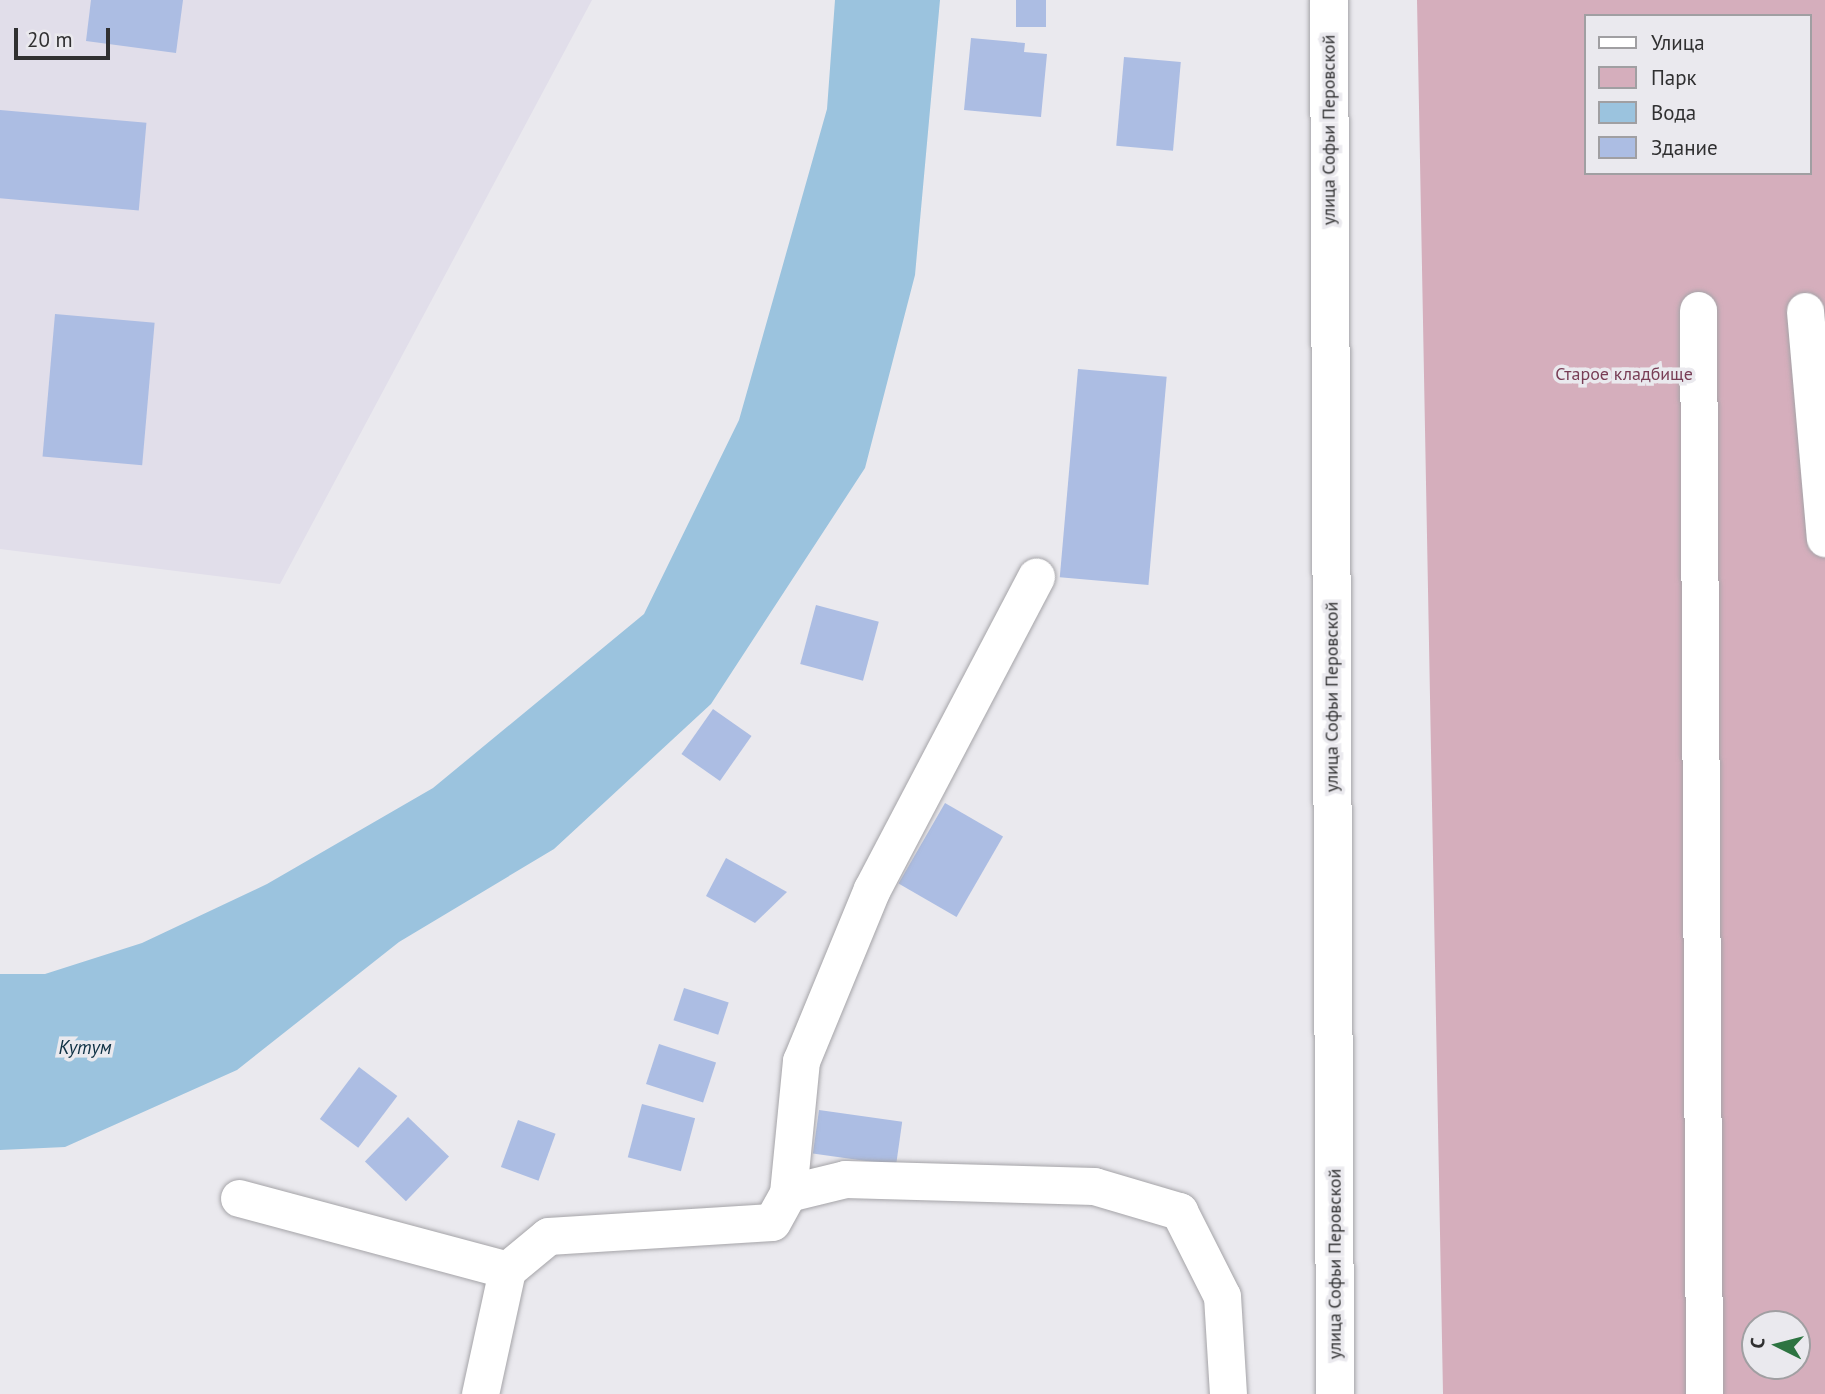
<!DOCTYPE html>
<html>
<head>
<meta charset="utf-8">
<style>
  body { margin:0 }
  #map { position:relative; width:1825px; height:1394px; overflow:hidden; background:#eae9ee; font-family:"PT Sans",sans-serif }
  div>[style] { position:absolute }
  .built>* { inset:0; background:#e1deea }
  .green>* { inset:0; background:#d5aebc }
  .water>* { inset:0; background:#9bc3de }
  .building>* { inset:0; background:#acbde3; transform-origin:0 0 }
  .roads { filter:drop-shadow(0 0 2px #a5a4a8) drop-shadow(0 0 2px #a5a4a8) }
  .minor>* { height:37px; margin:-18.5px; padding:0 18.5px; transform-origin:18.5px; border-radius:18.5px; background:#fff }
  .major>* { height:38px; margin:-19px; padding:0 19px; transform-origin:19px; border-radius:19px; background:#fff }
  span { translate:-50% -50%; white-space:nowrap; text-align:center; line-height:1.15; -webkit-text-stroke:7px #eae9ee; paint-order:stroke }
  .street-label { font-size:18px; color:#303031 }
  .park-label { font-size:18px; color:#783d55 }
  .water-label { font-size:19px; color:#0d2f42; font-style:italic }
  .legend { position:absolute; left:1584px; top:14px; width:228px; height:161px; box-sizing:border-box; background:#eae9ee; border:2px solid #a09fa2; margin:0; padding:9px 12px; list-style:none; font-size:21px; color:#303031 }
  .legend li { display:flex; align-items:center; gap:14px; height:35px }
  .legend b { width:35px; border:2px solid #a09fa2 }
  .north { position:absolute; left:1741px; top:1310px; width:70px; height:70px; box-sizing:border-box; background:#eae9ee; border:2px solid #a09fa2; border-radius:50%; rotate:276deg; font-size:19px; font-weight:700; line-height:28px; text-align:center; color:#303031 }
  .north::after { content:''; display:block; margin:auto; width:24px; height:32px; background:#2d7441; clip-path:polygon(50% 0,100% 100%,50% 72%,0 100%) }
  .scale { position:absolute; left:14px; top:28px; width:96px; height:32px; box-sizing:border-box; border:4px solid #303031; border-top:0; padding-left:9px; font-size:21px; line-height:24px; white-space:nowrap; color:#303031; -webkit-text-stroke:5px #eae9ee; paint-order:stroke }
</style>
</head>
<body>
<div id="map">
  <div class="built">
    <div style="clip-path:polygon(0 0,592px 0,280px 584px,0 549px)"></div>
  </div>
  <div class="green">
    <div style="clip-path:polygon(evenodd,1417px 0,1825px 0,1825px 1394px,1443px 1394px,1417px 0,1585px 16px,1809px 16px,1809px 173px,1585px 173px,1585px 16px,1417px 0,1755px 1324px,1797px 1324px,1797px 1366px,1755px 1366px,1755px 1324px)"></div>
  </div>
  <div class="water">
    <div style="clip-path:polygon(835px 0,940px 0,915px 275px,865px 468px,711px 704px,554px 849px,399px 942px,237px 1070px,65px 1147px,0 1150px,0 974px,45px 974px,142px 943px,267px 884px,433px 788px,644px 614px,739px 420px,827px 109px)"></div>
  </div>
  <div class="building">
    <div style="clip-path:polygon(91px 0,183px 0,176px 53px,86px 41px)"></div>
    <div style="left:1016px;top:0;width:30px;height:27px"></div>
    <div style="clip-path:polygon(971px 38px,1025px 43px,1024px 52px,1047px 54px,1041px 117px,964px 110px)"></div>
    <div style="left:1124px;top:57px;width:57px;height:89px;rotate:5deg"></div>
    <div style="left:0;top:110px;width:147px;height:88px;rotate:5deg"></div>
    <div style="left:55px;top:314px;width:100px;height:143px;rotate:5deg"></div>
    <div style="left:1078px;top:369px;width:89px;height:209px;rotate:5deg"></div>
    <div style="left:816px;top:605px;width:65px;height:61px;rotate:15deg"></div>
    <div style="left:713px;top:709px;width:47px;height:55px;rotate:35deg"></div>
    <div style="left:945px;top:803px;width:67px;height:93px;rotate:30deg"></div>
    <div style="clip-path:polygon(726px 858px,787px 892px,755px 923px,706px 896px)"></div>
    <div style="left:684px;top:988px;width:47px;height:34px;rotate:18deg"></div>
    <div style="left:659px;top:1044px;width:60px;height:42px;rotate:18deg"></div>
    <div style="left:359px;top:1067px;width:48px;height:65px;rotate:37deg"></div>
    <div style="left:642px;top:1104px;width:55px;height:55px;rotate:15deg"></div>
    <div style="left:819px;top:1110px;width:84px;height:44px;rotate:8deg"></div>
    <div style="left:408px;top:1117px;width:57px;height:62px;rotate:44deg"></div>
    <div style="left:518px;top:1120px;width:40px;height:50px;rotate:20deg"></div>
  </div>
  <div class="roads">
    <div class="minor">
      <div style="left:1698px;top:310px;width:1084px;rotate:89.68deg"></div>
      <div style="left:1805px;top:311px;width:228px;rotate:85deg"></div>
      <div style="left:788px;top:1193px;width:133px;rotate:-84.4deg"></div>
      <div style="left:801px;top:1061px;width:186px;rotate:-67.6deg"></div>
      <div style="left:872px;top:889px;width:353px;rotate:-62.3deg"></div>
      <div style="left:239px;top:1198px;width:278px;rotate:15deg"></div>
      <div style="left:507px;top:1270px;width:53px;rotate:-39.7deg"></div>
      <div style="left:548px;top:1236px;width:224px;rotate:-3.6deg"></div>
      <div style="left:772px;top:1222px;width:33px;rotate:-61deg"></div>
      <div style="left:788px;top:1193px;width:59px;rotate:-13.8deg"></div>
      <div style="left:845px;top:1179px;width:249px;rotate:1.6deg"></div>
      <div style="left:1094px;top:1186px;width:89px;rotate:16.4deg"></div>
      <div style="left:1179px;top:1211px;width:95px;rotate:63.2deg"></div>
      <div style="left:1222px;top:1296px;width:98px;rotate:86.5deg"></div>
      <div style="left:480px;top:1394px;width:127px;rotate:-77.7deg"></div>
    </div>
    <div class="major">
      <div style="left:1329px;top:0;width:1394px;rotate:89.75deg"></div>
    </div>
  </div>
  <div class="street-label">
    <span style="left:1329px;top:130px;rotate:-90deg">улица Софьи Перовской</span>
    <span style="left:1332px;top:697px;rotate:-90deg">улица Софьи Перовской</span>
    <span style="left:1335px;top:1264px;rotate:-90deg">улица Софьи Перовской</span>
  </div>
  <div class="park-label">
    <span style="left:1624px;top:374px">Старое кладбище</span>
  </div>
  <div class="water-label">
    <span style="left:85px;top:1048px">Кутум</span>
  </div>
  <ul class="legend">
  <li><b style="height:9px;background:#fff"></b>Улица</li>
  <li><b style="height:19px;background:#d5aebc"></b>Парк</li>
  <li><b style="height:19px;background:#9bc3de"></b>Вода</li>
  <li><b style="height:19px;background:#acbde3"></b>Здание</li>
  </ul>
  <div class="north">С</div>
  <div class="scale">20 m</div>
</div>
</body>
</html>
